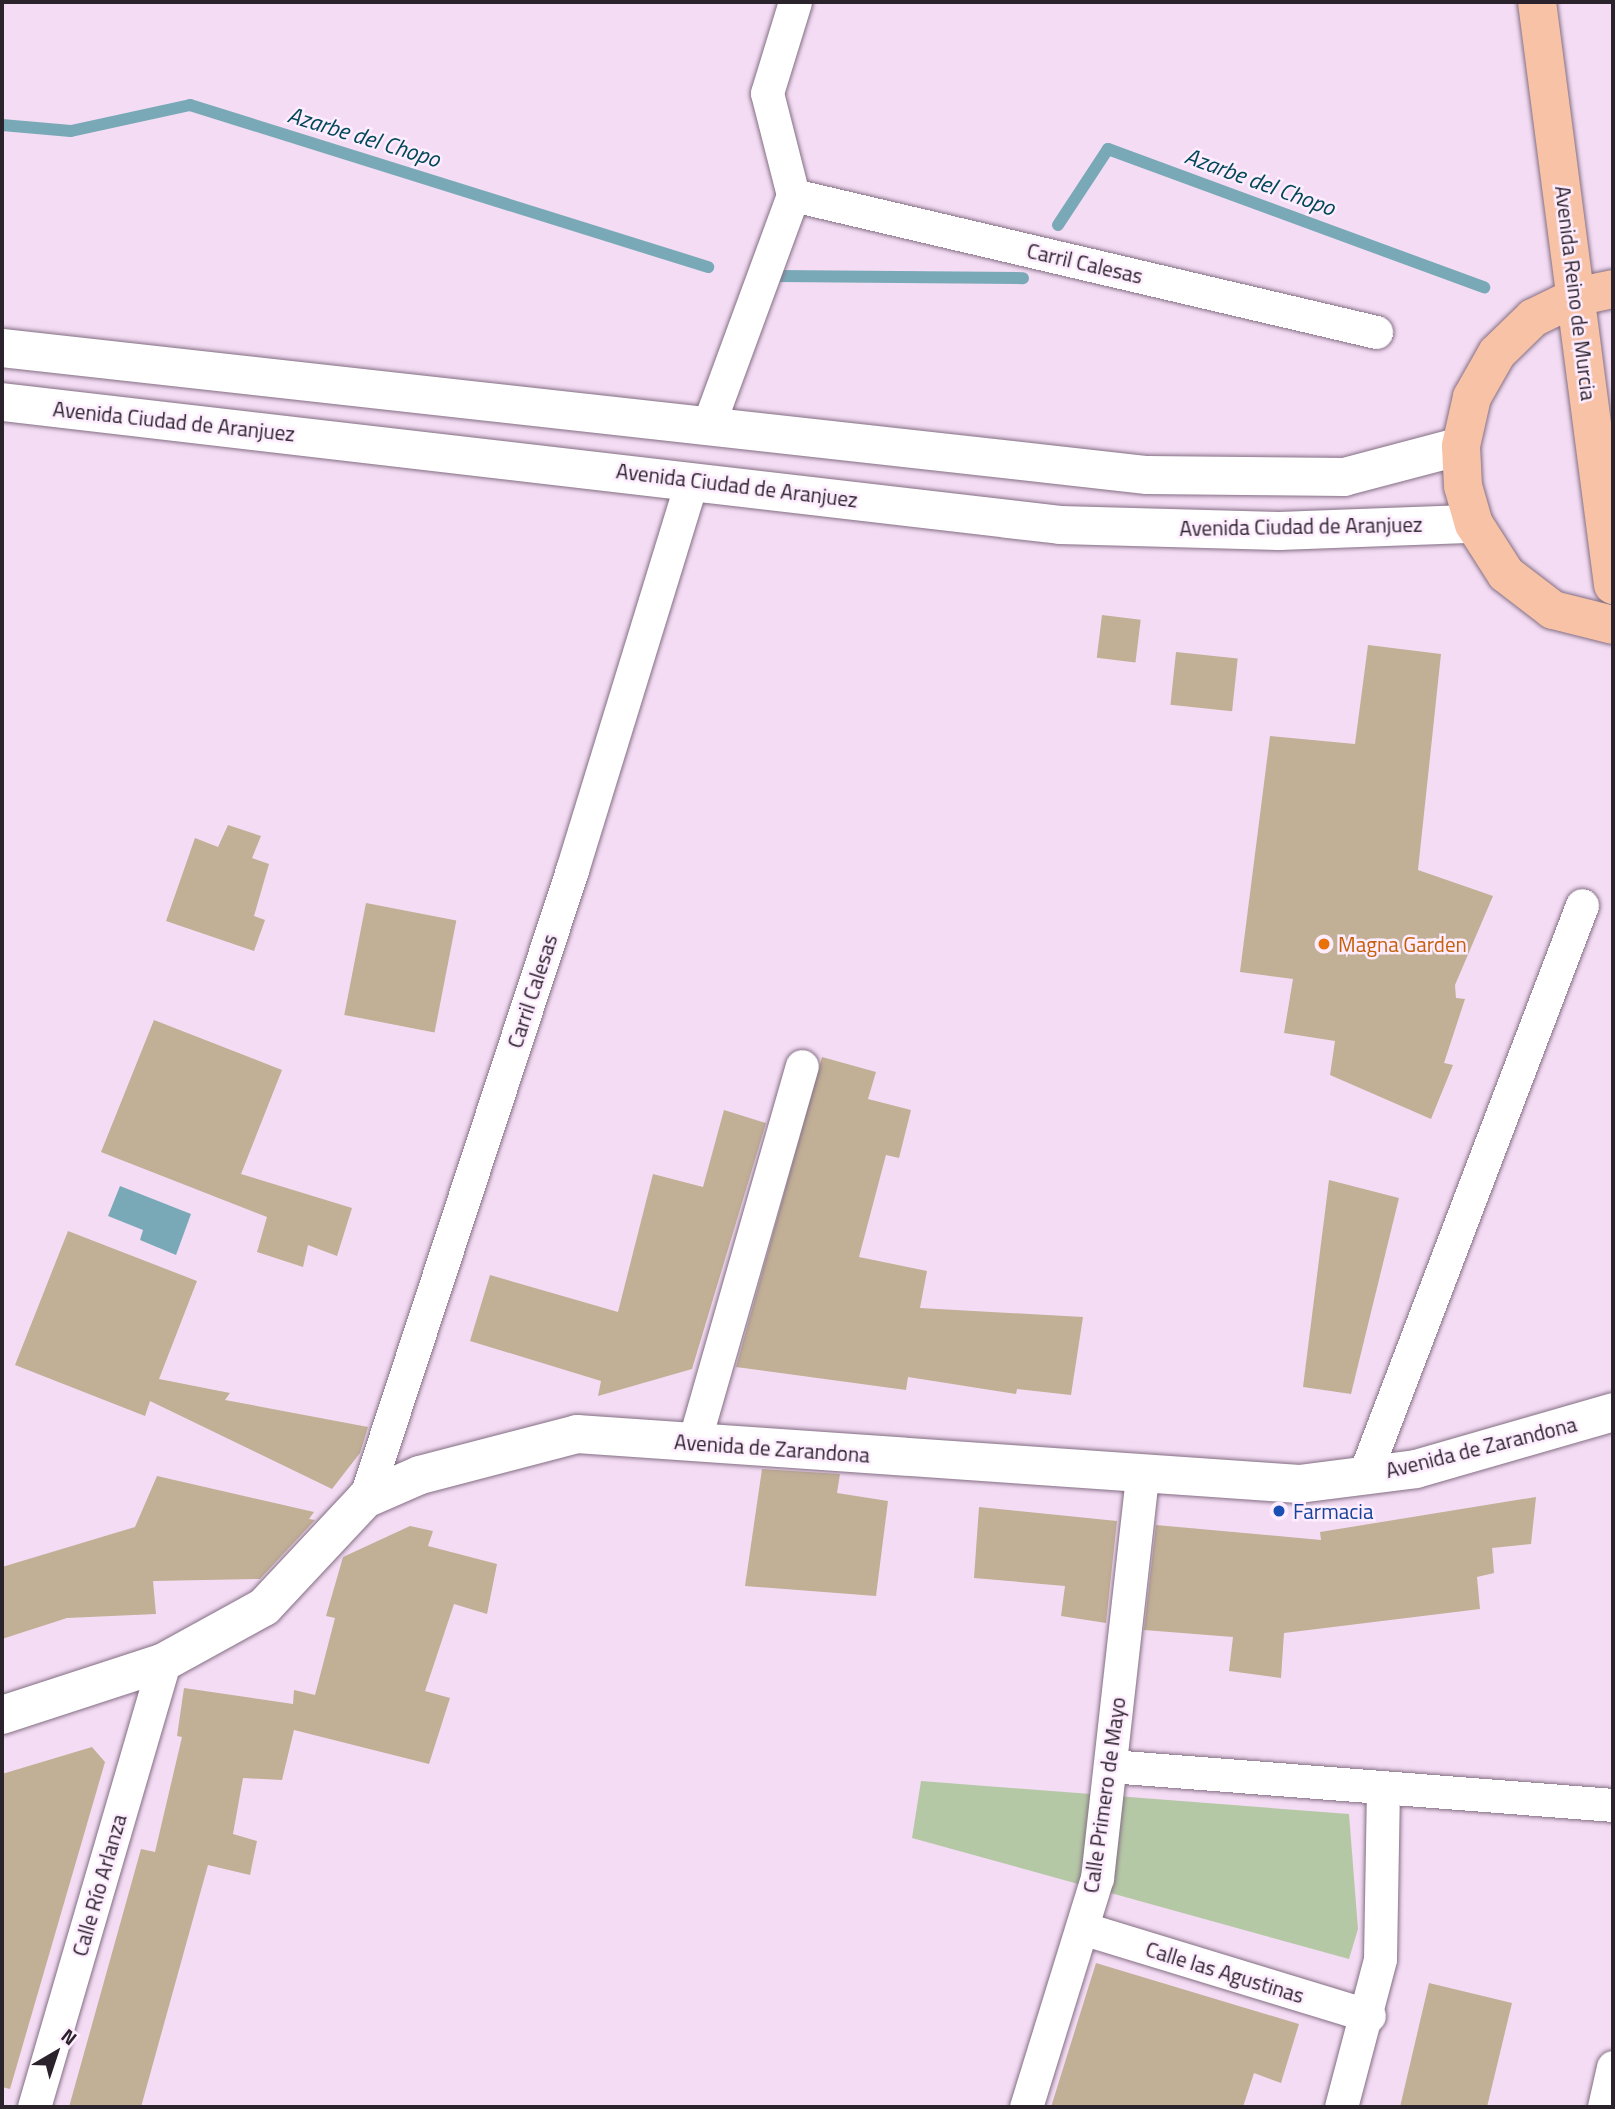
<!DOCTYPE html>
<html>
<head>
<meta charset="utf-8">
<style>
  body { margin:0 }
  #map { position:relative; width:1615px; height:2109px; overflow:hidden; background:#f4ddf4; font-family:"Titillium Web",sans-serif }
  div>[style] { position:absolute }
  .green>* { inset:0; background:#b5c8a6 }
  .water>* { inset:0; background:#79a9b7 }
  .stream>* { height:12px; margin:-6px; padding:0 6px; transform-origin:6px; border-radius:6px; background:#79a9b7 }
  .building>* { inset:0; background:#c1af96; transform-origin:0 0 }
  .roads { filter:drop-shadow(0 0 2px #836e83) drop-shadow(0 0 2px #836e83) }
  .minor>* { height:33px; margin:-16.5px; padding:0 16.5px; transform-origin:16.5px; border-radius:16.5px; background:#fff }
  .tertiary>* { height:38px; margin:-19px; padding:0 19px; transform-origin:19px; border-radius:19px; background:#fff }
  .secondary>* { height:38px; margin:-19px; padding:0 19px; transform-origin:19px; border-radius:19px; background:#fff }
  .primary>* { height:38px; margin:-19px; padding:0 19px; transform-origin:19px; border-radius:19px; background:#f7c2a6 }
  .dots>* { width:19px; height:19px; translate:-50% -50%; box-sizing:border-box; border:4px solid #feecff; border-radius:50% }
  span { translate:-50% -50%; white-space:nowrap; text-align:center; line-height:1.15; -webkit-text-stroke:5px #feecff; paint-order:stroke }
  .street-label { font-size:21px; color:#2b232b }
  .food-label { font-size:21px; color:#c56008 }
  .left { translate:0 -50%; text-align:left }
  .transit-label { font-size:21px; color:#164399 }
  .water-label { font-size:23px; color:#004857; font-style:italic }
  .frame { position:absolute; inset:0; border:4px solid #2b232b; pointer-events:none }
  .north { position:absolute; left:21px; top:2018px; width:70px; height:70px; -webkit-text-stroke:5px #feecff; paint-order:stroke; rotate:39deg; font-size:19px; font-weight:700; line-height:28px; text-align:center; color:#2b232b }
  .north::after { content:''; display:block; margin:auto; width:24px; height:32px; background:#2b232b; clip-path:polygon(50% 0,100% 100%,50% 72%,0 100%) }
</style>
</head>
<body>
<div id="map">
  <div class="green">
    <div style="clip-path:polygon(921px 1781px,1349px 1814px,1358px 1929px,1349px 1959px,912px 1838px)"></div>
  </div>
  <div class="water">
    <div style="clip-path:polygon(120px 1186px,191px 1214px,176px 1255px,140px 1240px,143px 1230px,108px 1216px)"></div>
  </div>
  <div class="stream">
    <div style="left:2px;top:125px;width:69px;rotate:5deg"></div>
    <div style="left:71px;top:131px;width:122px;rotate:-12.3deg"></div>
    <div style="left:190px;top:105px;width:543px;rotate:17.37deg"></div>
    <div style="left:1058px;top:225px;width:91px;rotate:-56.7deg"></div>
    <div style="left:1108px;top:149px;width:401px;rotate:20.2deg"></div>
    <div style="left:778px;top:276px;width:245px;rotate:0.5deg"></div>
  </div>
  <div class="building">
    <div style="left:1102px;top:615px;width:39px;height:43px;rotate:7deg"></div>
    <div style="clip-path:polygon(1368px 645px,1441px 654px,1418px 870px,1493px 896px,1455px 985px,1456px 998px,1465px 999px,1444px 1063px,1453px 1065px,1431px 1119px,1330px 1075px,1335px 1041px,1284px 1033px,1293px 979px,1240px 972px,1270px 736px,1355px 744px)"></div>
    <div style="left:1176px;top:652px;width:62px;height:53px;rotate:6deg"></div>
    <div style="clip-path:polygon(228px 825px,261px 836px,252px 858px,269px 864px,254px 916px,265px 920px,254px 951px,166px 921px,195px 838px,218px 847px)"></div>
    <div style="left:366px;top:903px;width:92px;height:114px;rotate:11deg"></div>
    <div style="clip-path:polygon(154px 1020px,282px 1070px,241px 1174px,352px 1208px,337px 1256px,308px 1245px,303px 1267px,257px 1252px,267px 1217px,101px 1152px)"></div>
    <div style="clip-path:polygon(822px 1057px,876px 1072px,868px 1099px,911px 1110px,899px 1158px,886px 1155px,859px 1257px,927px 1271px,920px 1308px,1083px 1317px,1071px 1395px,1017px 1389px,1016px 1394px,908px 1377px,906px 1390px,736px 1367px)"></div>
    <div style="clip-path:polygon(724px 1110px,766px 1123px,692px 1369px,598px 1396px,601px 1381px,470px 1341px,490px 1275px,618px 1312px,653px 1174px,703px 1187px)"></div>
    <div style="clip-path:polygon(1329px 1180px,1399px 1198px,1351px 1394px,1303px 1387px)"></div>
    <div style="clip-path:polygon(68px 1231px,197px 1281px,159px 1379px,230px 1393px,225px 1400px,368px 1427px,360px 1453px,332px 1489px,150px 1401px,145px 1416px,15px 1365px)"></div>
    <div style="clip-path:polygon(762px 1469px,840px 1474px,837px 1493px,888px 1501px,876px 1596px,745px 1586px)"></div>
    <div style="clip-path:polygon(157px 1476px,314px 1512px,309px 1519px,315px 1520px,260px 1579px,153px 1581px,156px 1614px,67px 1618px,2px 1639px,2px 1567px,135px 1527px)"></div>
    <div style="clip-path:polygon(1536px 1497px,1531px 1544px,1492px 1548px,1494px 1573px,1477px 1577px,1480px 1609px,1284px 1633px,1281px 1678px,1229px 1671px,1233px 1637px,1144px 1630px,1156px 1525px,1321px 1540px,1320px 1532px)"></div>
    <div style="clip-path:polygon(979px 1507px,1117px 1521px,1106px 1623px,1061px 1616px,1065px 1586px,974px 1578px)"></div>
    <div style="clip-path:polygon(410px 1526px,433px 1531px,428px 1546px,497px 1564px,487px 1614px,454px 1604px,425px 1691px,450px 1698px,429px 1764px,294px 1730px,282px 1780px,243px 1778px,233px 1834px,257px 1841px,250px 1875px,208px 1865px,141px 2107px,69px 2107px,141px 1849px,155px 1852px,182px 1737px,177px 1736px,184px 1688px,293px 1704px,294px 1690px,315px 1695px,335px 1618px,326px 1616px,343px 1557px)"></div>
    <div style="clip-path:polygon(92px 1747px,105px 1762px,10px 2089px,2px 2087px,2px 1774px)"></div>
    <div style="clip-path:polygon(1096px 1963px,1299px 2024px,1281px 2083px,1254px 2073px,1243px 2107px,1051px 2107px)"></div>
    <div style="clip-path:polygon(1429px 1983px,1512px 2003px,1487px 2107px,1400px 2107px)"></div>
  </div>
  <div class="roads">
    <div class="minor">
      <div style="left:793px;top:195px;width:599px;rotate:13.22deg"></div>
      <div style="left:708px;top:426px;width:246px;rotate:-69.8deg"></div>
      <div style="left:793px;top:195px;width:105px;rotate:-104.3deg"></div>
      <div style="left:767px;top:93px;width:95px;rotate:-72.9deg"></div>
      <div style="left:694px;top:1442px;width:391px;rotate:-74deg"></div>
      <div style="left:1364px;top:1476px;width:611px;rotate:-69.1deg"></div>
      <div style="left:365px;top:1499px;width:662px;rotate:-71.78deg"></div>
      <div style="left:572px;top:870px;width:408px;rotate:-72.9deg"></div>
      <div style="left:1110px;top:1766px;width:505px;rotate:4.43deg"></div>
      <div style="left:1082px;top:1928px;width:300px;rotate:17deg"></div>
      <div style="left:34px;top:2107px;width:464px;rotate:-73.7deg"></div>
      <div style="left:1026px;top:2107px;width:240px;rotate:-72.8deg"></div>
      <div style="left:1097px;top:1878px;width:406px;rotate:-83.6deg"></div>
      <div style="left:1341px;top:2107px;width:153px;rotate:-75.2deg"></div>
      <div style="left:1380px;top:1959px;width:170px;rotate:-89deg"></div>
      <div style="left:1604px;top:2107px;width:41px;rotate:-77.3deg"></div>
    </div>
    <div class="tertiary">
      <div style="left:2px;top:1715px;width:170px;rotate:-18.1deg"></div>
      <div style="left:164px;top:1662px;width:114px;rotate:-28.8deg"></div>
      <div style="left:264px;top:1607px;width:148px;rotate:-46.9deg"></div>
      <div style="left:365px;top:1499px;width:60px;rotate:-23.6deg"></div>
      <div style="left:420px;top:1475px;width:162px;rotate:-14.6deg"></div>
      <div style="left:577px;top:1434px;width:724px;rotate:3.96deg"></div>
      <div style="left:1299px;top:1484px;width:118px;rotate:-7.3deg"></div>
      <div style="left:1416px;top:1469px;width:205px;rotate:-16.1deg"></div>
    </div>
    <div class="secondary">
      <div style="left:2px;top:348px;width:1152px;rotate:6.33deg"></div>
      <div style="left:1147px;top:475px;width:197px;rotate:0.6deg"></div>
      <div style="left:1344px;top:477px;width:121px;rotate:-14.8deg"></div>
      <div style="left:2px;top:402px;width:1065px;rotate:6.63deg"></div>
      <div style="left:1060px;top:525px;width:219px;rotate:1.6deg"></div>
      <div style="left:1279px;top:531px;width:195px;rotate:-2.1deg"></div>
    </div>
    <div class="primary">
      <div style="left:1537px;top:2px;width:588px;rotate:82.57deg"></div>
      <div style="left:1613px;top:289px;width:38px;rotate:168deg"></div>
      <div style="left:1576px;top:297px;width:48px;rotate:154deg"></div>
      <div style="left:1533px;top:318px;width:50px;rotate:135.8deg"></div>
      <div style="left:1497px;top:353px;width:51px;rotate:119.6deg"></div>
      <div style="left:1472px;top:397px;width:50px;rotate:102.7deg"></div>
      <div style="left:1461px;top:446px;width:40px;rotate:87.1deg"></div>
      <div style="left:1463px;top:486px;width:40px;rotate:74deg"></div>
      <div style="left:1474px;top:524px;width:59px;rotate:57.4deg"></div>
      <div style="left:1506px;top:574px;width:59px;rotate:37.5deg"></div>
      <div style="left:1553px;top:610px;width:62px;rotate:14deg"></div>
    </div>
  </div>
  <div class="dots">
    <div style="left:1324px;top:944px;background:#e8710a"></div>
    <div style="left:1279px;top:1511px;background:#1a4fb4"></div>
  </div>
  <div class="street-label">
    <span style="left:1085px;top:263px;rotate:13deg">Carril Calesas</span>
    <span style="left:1576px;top:293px;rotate:83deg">Avenida Reino de Murcia</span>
    <span style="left:174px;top:421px;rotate:6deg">Avenida Ciudad de Aranjuez</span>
    <span style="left:737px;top:485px;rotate:7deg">Avenida Ciudad de Aranjuez</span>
    <span style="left:1301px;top:526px;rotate:-1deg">Avenida Ciudad de Aranjuez</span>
    <span style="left:532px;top:991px;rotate:-72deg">Carril Calesas</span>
    <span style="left:1481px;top:1447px;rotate:-14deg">Avenida de Zarandona</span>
    <span style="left:772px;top:1448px;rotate:4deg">Avenida de Zarandona</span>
    <span style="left:1104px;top:1795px;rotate:-82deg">Calle Primero de Mayo</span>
    <span style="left:99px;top:1885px;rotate:-74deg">Calle Río Arlanza</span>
    <span style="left:1225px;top:1972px;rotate:17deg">Calle las Agustinas</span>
  </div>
  <div class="food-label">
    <span class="left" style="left:1338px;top:944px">Magna Garden</span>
  </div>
  <div class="transit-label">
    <span class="left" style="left:1293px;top:1511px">Farmacia</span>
  </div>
  <div class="water-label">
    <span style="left:364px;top:137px;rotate:17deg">Azarbe del Chopo</span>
    <span style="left:1260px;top:182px;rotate:20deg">Azarbe del Chopo</span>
  </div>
  <div class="frame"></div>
  <div class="north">N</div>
</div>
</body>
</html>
